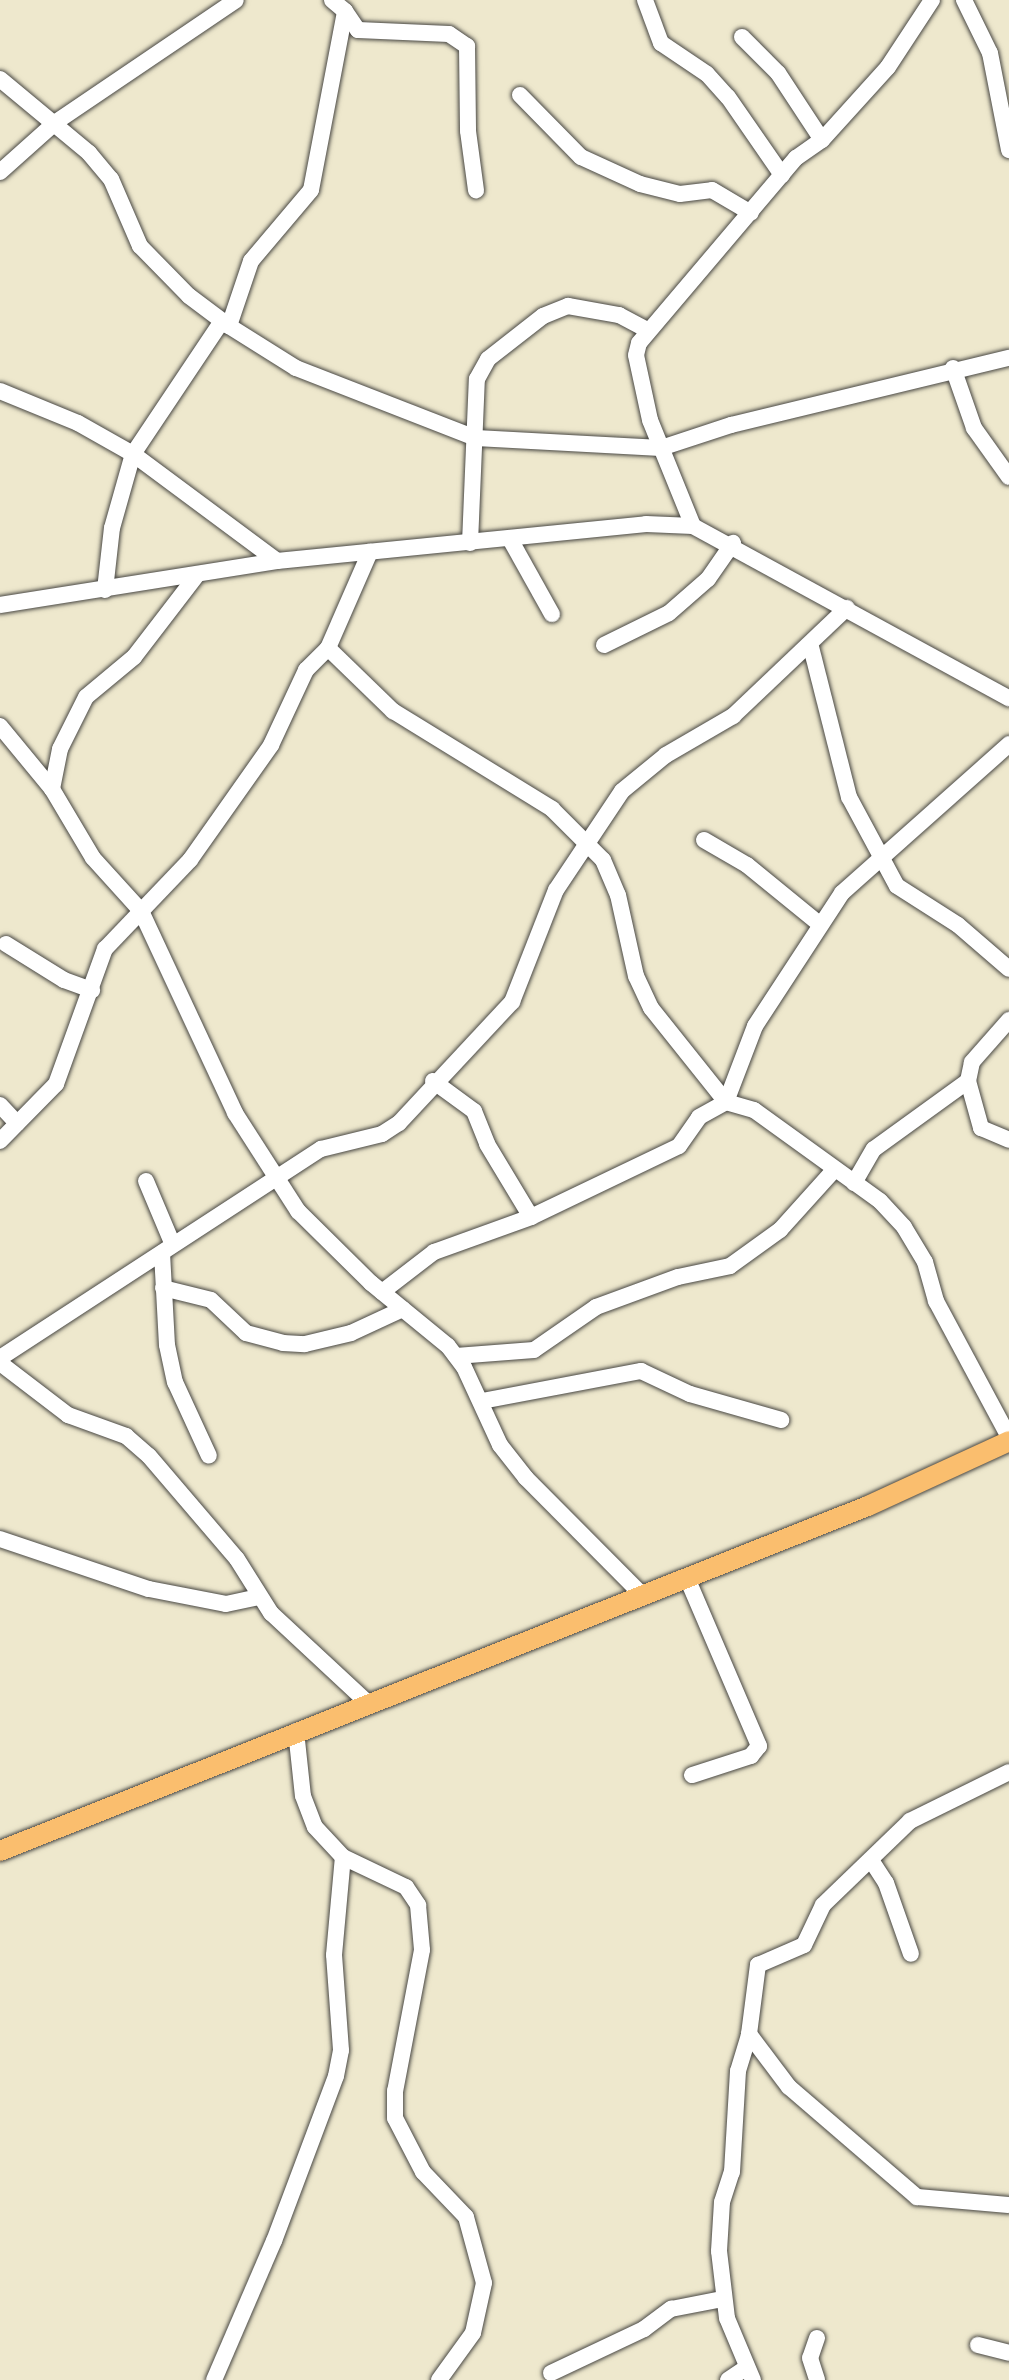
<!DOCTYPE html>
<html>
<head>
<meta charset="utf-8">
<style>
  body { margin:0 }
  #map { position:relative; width:1009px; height:2380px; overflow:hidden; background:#eee8cd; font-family:Vollkorn,serif }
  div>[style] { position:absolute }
  .roads { filter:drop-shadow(0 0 2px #484743) drop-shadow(0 0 2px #484743) }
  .minor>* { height:16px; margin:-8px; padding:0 8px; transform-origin:8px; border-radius:8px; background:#fff }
  .major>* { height:20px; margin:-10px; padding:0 10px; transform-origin:10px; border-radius:10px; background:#fabe6e }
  span { translate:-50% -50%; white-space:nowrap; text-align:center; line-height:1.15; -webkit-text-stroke:8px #fdfcf7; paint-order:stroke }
</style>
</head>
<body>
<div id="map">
  <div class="roads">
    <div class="minor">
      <div style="left:645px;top:0;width:46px;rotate:69.6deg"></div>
      <div style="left:661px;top:43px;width:55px;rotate:34deg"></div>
      <div style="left:707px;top:74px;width:31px;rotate:48deg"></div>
      <div style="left:728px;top:97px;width:95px;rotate:55.3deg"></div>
      <div style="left:964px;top:0;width:59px;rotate:63.9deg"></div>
      <div style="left:990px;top:53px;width:99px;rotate:78.9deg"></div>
      <div style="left:345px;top:11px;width:23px;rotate:56deg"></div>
      <div style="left:358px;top:30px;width:91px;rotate:2.5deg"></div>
      <div style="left:449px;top:34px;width:22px;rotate:34deg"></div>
      <div style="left:467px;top:46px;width:85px;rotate:89.3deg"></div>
      <div style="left:468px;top:131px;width:60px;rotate:82.3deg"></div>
      <div style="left:742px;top:37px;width:51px;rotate:45deg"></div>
      <div style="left:778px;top:73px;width:80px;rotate:56.7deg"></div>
      <div style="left:0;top:79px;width:116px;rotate:39.7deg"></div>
      <div style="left:89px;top:153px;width:34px;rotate:50deg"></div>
      <div style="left:111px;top:179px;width:73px;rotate:66.6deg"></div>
      <div style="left:140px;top:246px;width:70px;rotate:45.6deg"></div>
      <div style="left:189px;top:296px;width:50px;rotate:36.9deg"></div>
      <div style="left:229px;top:326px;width:79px;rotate:32.1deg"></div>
      <div style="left:296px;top:368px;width:193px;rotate:21.3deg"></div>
      <div style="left:476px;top:438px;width:185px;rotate:3.1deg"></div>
      <div style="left:661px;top:448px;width:74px;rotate:-18.2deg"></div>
      <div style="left:731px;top:425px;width:286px;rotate:-13.6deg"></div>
      <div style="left:520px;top:95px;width:87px;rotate:45.5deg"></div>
      <div style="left:581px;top:157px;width:65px;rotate:24.6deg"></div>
      <div style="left:640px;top:184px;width:41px;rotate:14deg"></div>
      <div style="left:680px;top:194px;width:32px;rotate:-7deg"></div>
      <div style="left:712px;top:190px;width:45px;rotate:30.5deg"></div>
      <div style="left:0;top:172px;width:75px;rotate:-41.8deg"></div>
      <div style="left:56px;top:122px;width:217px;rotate:-34.1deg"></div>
      <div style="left:229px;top:326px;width:69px;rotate:-71.3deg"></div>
      <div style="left:251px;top:261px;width:93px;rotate:-49.8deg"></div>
      <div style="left:311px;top:190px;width:182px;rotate:-79.2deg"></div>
      <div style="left:345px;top:11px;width:17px;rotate:-140deg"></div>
      <div style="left:953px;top:368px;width:64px;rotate:70.7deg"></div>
      <div style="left:974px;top:428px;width:60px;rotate:54.5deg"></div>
      <div style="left:0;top:391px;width:84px;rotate:22.3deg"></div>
      <div style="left:78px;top:423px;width:63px;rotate:29.4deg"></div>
      <div style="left:133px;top:454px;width:179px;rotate:36.6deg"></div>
      <div style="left:693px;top:526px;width:114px;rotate:-112.1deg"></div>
      <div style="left:650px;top:420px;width:66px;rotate:-102.2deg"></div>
      <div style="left:636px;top:355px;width:12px;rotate:-76deg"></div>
      <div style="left:639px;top:343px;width:243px;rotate:-49.7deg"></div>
      <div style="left:796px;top:158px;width:32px;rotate:-35deg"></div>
      <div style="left:822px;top:140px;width:98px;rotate:-47.9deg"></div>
      <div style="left:888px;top:67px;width:80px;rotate:-56.7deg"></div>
      <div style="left:510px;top:539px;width:86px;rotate:60.8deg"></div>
      <div style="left:470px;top:543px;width:164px;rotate:-87.6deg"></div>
      <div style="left:477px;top:379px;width:23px;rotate:-61deg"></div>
      <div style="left:488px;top:359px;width:70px;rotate:-38deg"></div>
      <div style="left:543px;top:316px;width:27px;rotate:-22deg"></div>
      <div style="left:568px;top:306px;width:52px;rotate:10deg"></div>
      <div style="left:619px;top:315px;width:32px;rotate:28deg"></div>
      <div style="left:197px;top:575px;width:103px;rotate:127.5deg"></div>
      <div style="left:134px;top:657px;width:62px;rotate:140.2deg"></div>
      <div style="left:86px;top:697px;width:58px;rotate:116.6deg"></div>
      <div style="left:60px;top:749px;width:41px;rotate:101.3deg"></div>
      <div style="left:52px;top:789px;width:80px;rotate:59.3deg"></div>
      <div style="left:93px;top:858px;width:72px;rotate:47.8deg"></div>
      <div style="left:141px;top:911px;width:223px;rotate:65deg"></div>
      <div style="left:235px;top:1113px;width:117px;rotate:57.3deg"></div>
      <div style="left:298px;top:1211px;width:103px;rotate:44.6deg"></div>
      <div style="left:371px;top:1283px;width:99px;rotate:39.3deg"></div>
      <div style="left:448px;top:1346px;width:26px;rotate:53deg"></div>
      <div style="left:464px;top:1367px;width:86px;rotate:65.2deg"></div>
      <div style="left:500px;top:1445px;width:42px;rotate:51.8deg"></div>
      <div style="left:526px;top:1478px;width:166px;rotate:45.2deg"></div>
      <div style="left:105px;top:590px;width:62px;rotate:-83.6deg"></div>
      <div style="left:112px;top:528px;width:77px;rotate:-74.2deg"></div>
      <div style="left:133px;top:454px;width:160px;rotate:-56.2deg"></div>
      <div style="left:0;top:605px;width:280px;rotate:-9deg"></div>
      <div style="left:277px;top:561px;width:371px;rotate:-5.7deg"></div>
      <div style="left:646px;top:524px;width:47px;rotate:2.4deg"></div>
      <div style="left:693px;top:526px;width:360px;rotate:28.6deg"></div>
      <div style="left:604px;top:645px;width:72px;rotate:-26.2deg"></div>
      <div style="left:669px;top:613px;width:52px;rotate:-41.1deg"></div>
      <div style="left:708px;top:579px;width:44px;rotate:-55.2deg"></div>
      <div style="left:811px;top:647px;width:155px;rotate:75.8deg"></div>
      <div style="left:849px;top:797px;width:101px;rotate:61.7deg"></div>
      <div style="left:897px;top:886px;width:72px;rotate:32.6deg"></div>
      <div style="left:958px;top:925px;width:67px;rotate:40.8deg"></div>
      <div style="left:328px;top:648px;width:91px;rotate:44.1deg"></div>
      <div style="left:393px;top:711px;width:187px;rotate:31.6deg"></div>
      <div style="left:552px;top:809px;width:72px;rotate:45deg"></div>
      <div style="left:603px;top:860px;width:38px;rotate:67deg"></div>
      <div style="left:618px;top:895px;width:83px;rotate:77.5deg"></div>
      <div style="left:636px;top:976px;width:35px;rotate:65deg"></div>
      <div style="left:651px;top:1008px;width:120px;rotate:51.4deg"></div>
      <div style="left:726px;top:1102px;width:29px;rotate:16deg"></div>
      <div style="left:754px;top:1110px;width:155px;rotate:35.8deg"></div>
      <div style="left:880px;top:1201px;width:35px;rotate:47deg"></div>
      <div style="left:904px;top:1227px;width:41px;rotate:59deg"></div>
      <div style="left:925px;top:1262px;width:41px;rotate:74.2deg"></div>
      <div style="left:936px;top:1301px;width:154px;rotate:61.8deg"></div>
      <div style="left:0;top:726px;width:82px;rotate:50.5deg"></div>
      <div style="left:704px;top:840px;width:50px;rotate:30.2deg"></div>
      <div style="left:747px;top:865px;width:92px;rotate:39.2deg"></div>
      <div style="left:6px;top:944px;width:68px;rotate:31.8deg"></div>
      <div style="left:64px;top:980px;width:30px;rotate:20deg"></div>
      <div style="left:433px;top:1081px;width:51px;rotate:36.2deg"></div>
      <div style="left:474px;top:1111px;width:35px;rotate:68deg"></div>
      <div style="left:487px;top:1144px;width:85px;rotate:58.9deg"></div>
      <div style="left:968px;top:1081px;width:49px;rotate:74.5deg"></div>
      <div style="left:981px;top:1128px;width:30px;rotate:23deg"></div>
      <div style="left:0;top:1105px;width:25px;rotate:47deg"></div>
      <div style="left:0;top:1141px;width:80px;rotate:-45.5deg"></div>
      <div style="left:56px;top:1084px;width:144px;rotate:-70.1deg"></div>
      <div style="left:105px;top:949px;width:123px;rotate:-46.3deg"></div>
      <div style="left:190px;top:860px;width:141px;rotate:-54.8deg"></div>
      <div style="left:271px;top:745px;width:83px;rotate:-65deg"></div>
      <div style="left:306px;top:670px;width:31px;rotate:-45deg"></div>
      <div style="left:328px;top:648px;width:105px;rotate:-66.4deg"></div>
      <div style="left:146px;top:1181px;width:69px;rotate:67.1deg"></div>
      <div style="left:854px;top:1183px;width:39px;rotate:-60deg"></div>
      <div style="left:874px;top:1149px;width:116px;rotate:-35.9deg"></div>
      <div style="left:968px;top:1081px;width:19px;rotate:-78deg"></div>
      <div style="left:972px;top:1062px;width:56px;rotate:-48.6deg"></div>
      <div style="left:162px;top:1253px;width:92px;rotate:86.9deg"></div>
      <div style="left:167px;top:1345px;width:38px;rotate:78deg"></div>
      <div style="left:175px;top:1382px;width:81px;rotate:65.3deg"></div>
      <div style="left:163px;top:1288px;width:49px;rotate:14deg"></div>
      <div style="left:211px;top:1300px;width:48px;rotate:43.3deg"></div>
      <div style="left:246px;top:1333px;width:38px;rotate:15deg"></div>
      <div style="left:283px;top:1343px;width:22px;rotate:3deg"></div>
      <div style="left:305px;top:1344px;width:47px;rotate:-13.4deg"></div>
      <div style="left:351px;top:1333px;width:57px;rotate:-24.8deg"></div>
      <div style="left:382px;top:1292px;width:66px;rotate:-37.6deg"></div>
      <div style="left:434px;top:1252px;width:103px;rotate:-19.8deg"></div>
      <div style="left:531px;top:1217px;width:164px;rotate:-25.6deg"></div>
      <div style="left:679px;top:1146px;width:35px;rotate:-55deg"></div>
      <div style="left:699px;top:1117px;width:31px;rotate:-29deg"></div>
      <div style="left:726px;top:1102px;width:81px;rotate:-69.1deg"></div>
      <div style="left:755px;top:1026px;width:159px;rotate:-56.8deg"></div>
      <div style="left:842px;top:893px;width:224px;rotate:-41.7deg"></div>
      <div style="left:456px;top:1356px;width:78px;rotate:-4.4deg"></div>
      <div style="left:534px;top:1350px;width:75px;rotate:-34.7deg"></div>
      <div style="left:596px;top:1307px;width:87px;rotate:-20.1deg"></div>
      <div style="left:678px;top:1277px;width:53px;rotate:-11.9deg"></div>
      <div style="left:730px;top:1266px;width:62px;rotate:-35.8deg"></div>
      <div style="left:780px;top:1230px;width:82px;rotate:-48deg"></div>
      <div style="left:0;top:1358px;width:383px;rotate:-33.1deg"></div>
      <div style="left:321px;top:1149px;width:63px;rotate:-13.8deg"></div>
      <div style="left:382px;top:1134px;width:20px;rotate:-33deg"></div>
      <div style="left:399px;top:1123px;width:166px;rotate:-47deg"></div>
      <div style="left:512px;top:1002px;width:120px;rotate:-68.6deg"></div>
      <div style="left:556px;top:890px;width:119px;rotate:-56.3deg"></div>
      <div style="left:622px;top:791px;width:57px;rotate:-39.3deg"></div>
      <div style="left:666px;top:755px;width:78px;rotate:-30.2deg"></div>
      <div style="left:733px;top:716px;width:157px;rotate:-43.5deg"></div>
      <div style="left:0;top:1363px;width:86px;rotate:37.4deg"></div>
      <div style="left:68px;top:1415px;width:62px;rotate:19.9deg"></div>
      <div style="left:126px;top:1436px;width:30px;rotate:41deg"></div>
      <div style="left:149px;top:1456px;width:135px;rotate:49.5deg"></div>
      <div style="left:237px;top:1559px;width:64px;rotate:57.8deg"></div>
      <div style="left:271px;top:1613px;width:132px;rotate:42.9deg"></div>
      <div style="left:482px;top:1401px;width:162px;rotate:-10.7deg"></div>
      <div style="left:641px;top:1371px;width:54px;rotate:25.1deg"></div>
      <div style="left:690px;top:1394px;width:95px;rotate:15.9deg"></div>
      <div style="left:0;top:1539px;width:157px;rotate:18.6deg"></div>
      <div style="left:149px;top:1589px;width:78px;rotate:11deg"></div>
      <div style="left:226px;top:1604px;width:34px;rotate:-12deg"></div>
      <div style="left:687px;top:1578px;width:183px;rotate:66.8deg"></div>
      <div style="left:759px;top:1746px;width:13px;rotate:129deg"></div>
      <div style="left:751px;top:1756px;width:62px;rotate:162.1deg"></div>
      <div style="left:296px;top:1731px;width:65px;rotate:83.9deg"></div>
      <div style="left:303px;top:1796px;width:33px;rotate:69deg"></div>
      <div style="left:315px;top:1827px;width:41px;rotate:47deg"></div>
      <div style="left:343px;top:1857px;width:70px;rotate:25.5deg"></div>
      <div style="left:406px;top:1887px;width:22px;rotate:56deg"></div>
      <div style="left:418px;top:1905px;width:45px;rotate:84.9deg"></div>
      <div style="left:422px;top:1950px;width:144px;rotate:100.8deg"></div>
      <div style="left:395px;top:2091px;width:27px;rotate:90deg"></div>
      <div style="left:395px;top:2118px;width:61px;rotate:62.6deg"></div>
      <div style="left:423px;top:2172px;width:62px;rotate:46.3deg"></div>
      <div style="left:466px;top:2217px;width:68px;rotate:74.7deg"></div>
      <div style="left:484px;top:2283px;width:51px;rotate:102.4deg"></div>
      <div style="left:473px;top:2333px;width:58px;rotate:125.9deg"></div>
      <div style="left:871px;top:1860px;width:27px;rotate:57deg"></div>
      <div style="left:886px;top:1883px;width:75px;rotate:70.6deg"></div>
      <div style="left:749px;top:2034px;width:66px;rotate:53deg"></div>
      <div style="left:789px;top:2087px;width:169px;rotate:40.7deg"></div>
      <div style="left:917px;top:2197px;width:92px;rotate:5deg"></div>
      <div style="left:817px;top:2338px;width:21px;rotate:109deg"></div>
      <div style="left:810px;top:2358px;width:23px;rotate:72deg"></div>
      <div style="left:978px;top:2345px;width:32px;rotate:14deg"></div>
      <div style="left:551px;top:2373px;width:103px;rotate:-25.3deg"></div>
      <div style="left:644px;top:2329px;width:34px;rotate:-37deg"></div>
      <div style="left:671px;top:2309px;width:53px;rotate:-10.9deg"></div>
      <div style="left:214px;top:2380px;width:151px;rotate:-66.7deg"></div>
      <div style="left:274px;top:2241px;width:176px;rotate:-69.4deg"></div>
      <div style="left:336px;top:2076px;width:26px;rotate:-79deg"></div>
      <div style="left:341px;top:2050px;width:95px;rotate:-94.2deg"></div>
      <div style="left:334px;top:1955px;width:98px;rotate:-84.8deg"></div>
      <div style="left:728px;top:2380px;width:23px;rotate:-34deg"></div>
      <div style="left:753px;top:2380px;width:67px;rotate:-112.8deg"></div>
      <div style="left:727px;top:2318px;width:67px;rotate:-96.8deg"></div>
      <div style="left:719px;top:2251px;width:49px;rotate:-86.5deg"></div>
      <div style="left:722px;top:2202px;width:32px;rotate:-72deg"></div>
      <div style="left:732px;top:2172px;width:101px;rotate:-86.6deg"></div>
      <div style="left:738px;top:2071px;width:39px;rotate:-73deg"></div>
      <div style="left:749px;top:2034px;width:70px;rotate:-82.6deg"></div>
      <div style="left:758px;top:1965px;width:50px;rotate:-23.5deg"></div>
      <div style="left:804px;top:1945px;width:44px;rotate:-64.6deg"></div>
      <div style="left:823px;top:1905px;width:121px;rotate:-44deg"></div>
      <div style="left:910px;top:1821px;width:110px;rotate:-26.3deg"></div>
    </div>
    <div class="major">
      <div style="left:0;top:1851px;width:934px;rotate:-21.68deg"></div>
      <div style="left:868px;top:1506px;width:155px;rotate:-24.7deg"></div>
    </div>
  </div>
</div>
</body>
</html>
